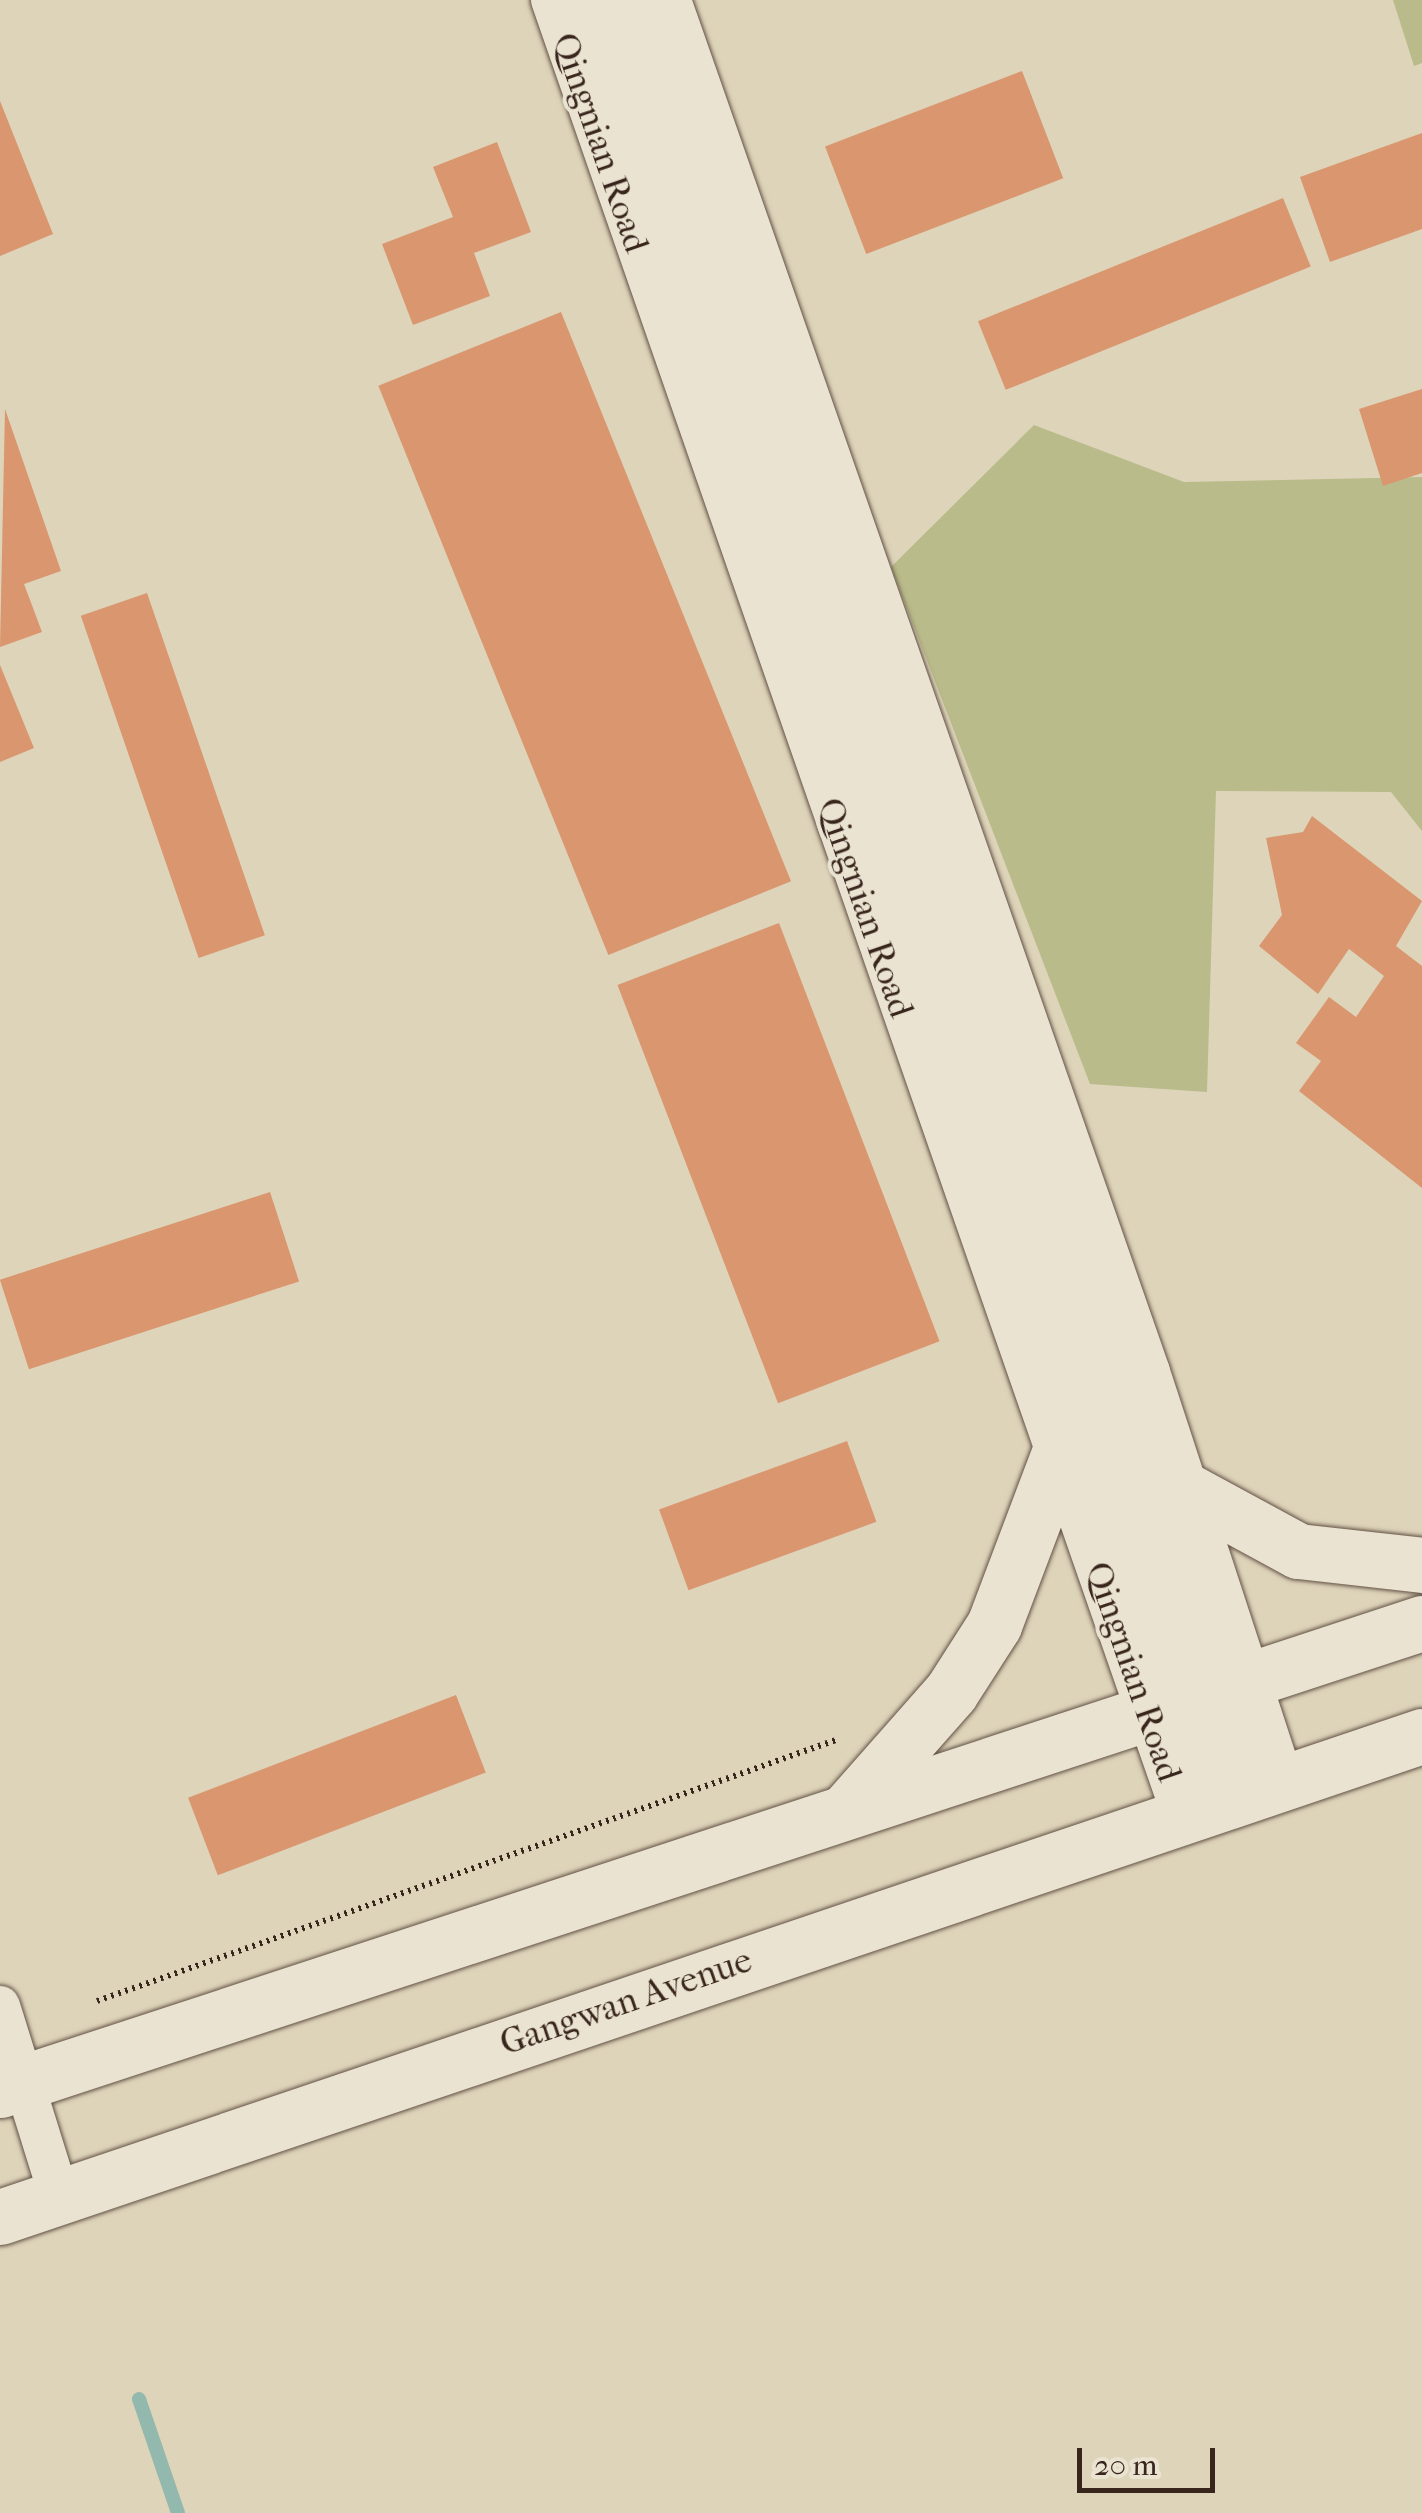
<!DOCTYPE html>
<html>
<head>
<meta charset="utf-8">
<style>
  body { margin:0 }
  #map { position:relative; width:1422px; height:2513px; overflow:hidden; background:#ded4ba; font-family:"IM FELL French Canon",serif }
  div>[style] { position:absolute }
  .green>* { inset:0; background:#b9bb8a }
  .stream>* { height:14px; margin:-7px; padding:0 7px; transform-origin:7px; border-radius:7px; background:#93b8ad }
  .building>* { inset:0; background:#d9966f; transform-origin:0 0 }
  .path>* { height:6px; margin-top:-3px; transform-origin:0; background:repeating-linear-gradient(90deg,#38251c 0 2.5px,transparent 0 7.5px) }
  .roads { filter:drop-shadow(0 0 2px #625144) drop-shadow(0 0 2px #625144) }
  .street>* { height:40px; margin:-20px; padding:0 20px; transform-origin:20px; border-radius:20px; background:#eae3d2 }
  .secondary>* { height:55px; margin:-27.5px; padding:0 27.5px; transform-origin:27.5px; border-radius:27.5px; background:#eae3d2 }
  span { translate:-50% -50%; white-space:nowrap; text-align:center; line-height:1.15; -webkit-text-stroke:8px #eae3d2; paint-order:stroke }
  .street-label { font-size:35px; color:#38251c }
  .scale { position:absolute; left:1077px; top:2448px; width:138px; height:45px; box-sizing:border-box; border:5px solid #38251c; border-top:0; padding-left:12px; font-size:30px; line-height:35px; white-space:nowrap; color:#38251c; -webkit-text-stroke:8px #eae3d2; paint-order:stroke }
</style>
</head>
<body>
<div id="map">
  <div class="green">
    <div style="clip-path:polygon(1393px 0,1422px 0,1422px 63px,1414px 66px)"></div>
    <div style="clip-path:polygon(1034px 425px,1184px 482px,1422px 477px,1422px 831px,1391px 792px,1216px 791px,1207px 1092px,1090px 1084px,891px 567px)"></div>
  </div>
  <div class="stream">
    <div style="left:139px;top:2399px;width:120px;rotate:71.1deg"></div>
  </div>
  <div class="building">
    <div style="left:1022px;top:71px;width:115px;height:211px;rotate:69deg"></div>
    <div style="clip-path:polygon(0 101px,53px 234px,0 256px)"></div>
    <div style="clip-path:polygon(1422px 133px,1422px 229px,1330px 262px,1300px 177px)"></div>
    <div style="clip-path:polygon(497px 142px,531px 232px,474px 253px,490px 296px,413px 325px,382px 244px,453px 217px,433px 167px)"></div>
    <div style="left:1283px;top:198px;width:74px;height:329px;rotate:68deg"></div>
    <div style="left:561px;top:312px;width:614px;height:197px;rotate:68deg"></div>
    <div style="clip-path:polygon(1422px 389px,1422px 473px,1383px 486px,1359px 409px)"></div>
    <div style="clip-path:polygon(5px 409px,61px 571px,24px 584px,42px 632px,0 647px)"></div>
    <div style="left:147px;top:593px;width:362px;height:70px;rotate:71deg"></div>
    <div style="clip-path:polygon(0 665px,34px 748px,0 762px)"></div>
    <div style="clip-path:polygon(1312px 816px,1422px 901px,1396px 946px,1422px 966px,1422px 1188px,1299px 1091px,1321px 1061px,1296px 1043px,1329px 997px,1356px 1017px,1384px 976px,1349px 949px,1318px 994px,1259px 946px,1282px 915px,1266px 838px,1303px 832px)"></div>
    <div style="left:779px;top:923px;width:448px;height:173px;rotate:69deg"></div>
    <div style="left:270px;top:1192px;width:94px;height:284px;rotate:72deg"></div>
    <div style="left:847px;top:1441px;width:86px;height:200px;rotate:70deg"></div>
    <div style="left:456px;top:1695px;width:83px;height:287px;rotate:69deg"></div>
  </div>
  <div class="path">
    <div style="left:97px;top:2001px;width:787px;rotate:-19.45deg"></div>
  </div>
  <div class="roads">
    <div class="street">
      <div style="left:551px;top:0;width:1922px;rotate:70.83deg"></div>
      <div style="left:671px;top:0;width:1453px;rotate:70.75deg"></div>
      <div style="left:1150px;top:1372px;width:431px;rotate:71.9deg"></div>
      <div style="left:0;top:2006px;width:199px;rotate:72.7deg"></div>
    </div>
    <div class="secondary">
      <div style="left:594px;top:0;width:1909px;rotate:71.01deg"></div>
      <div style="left:636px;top:0;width:1895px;rotate:71deg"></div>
      <div style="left:1136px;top:1442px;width:67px;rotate:44.4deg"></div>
      <div style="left:1184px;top:1489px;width:130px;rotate:28.5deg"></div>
      <div style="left:1298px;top:1551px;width:125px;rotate:6.4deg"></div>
      <div style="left:847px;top:1810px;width:157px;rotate:-48.6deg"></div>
      <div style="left:951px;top:1692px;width:80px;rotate:-57.3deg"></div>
      <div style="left:994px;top:1625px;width:181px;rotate:-69.3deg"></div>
      <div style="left:0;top:2090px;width:1497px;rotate:-18.18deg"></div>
      <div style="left:0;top:2217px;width:1501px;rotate:-18.69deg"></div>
    </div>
  </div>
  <div class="street-label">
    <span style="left:600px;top:143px;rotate:71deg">Qingnian Road</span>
    <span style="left:865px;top:908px;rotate:71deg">Qingnian Road</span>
    <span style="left:1133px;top:1672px;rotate:71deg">Qingnian Road</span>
    <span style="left:626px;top:2002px;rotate:-19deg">Gangwan Avenue</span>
  </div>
  <div class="scale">20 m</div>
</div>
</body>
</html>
